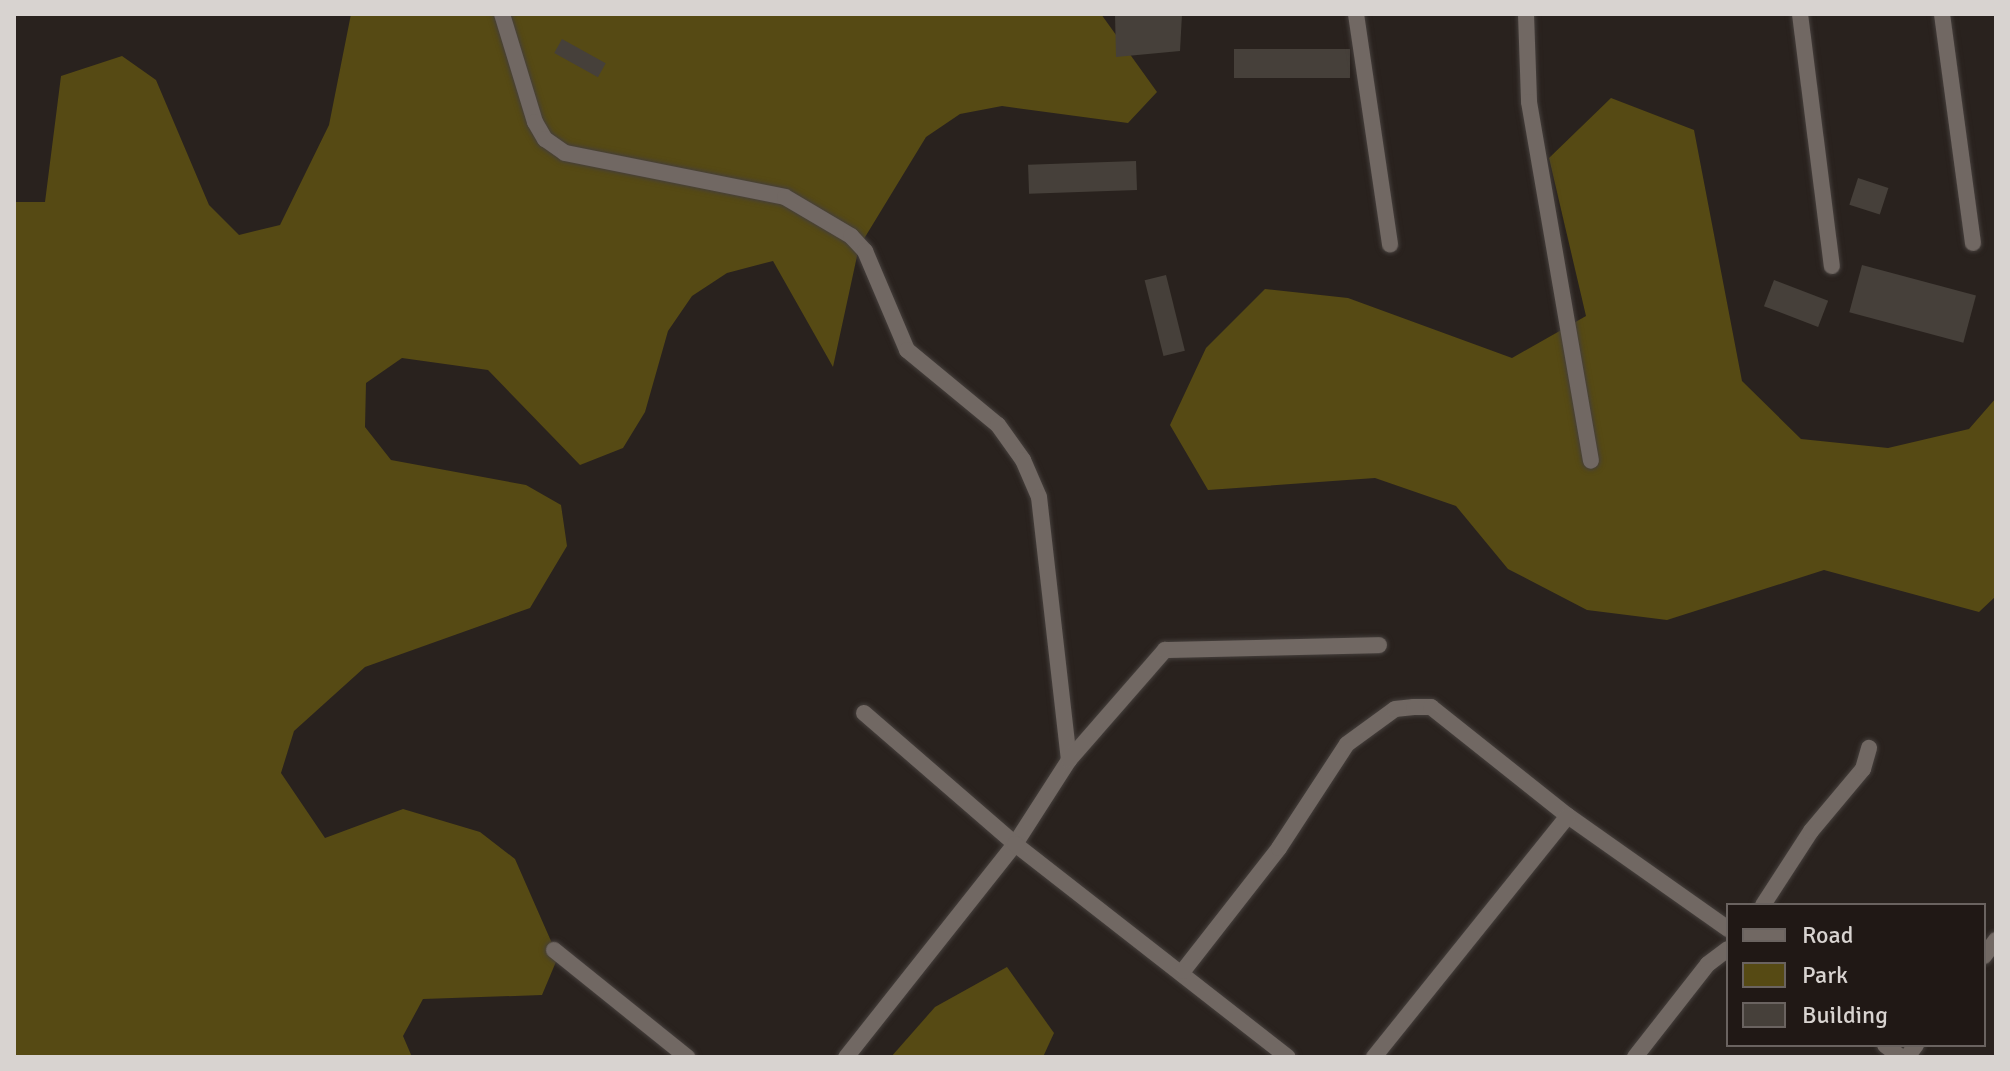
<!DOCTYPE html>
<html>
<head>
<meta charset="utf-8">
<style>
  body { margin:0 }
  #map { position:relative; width:2010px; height:1071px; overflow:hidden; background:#29221e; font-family:Signika,sans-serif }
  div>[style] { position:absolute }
  .green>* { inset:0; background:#564a14 }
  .building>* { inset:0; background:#46403a; transform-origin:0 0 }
  .roads { filter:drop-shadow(0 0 2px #453f3c) drop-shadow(0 0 2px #453f3c) }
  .street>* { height:16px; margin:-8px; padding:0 8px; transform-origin:8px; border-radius:8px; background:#716863 }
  span { translate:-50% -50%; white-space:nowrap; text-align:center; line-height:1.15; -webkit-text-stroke:8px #201815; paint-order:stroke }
  .frame { position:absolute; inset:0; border:16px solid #d8d3d0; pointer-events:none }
  .legend { position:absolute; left:1726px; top:903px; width:260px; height:144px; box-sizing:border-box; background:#201815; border:2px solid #6a6360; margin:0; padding:10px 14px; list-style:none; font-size:24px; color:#d8d3d0 }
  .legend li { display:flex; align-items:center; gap:16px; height:40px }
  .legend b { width:40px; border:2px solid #6a6360 }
</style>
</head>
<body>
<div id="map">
  <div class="green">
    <div style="clip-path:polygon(351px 14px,1101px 14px,1157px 92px,1128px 123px,1002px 106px,960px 114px,926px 137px,859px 247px,833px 367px,773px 261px,727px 273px,692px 296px,668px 331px,645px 412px,623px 448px,580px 465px,488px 370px,402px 358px,366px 383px,365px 427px,391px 460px,526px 485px,561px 505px,567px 546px,530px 608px,365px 667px,294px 731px,281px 773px,325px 838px,403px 809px,480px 832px,515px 859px,558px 957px,542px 995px,423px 999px,403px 1036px,412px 1057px,14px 1057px,14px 202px,45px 202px,61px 76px,122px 56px,156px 80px,209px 205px,239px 235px,280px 225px,329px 125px)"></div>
    <div style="clip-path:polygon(1611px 98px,1694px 130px,1742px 381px,1801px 439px,1888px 448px,1969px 429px,1996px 398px,1996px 596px,1979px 612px,1824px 570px,1667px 620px,1587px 610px,1508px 569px,1456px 506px,1375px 478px,1208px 490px,1170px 425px,1206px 348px,1265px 289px,1348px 298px,1512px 358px,1586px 316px,1549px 158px)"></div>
    <div style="clip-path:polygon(1007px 967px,1054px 1033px,1043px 1057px,891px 1057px,935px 1007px)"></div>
  </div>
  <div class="building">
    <div style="clip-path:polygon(1115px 14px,1182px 14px,1180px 51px,1116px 57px)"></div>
    <div style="left:562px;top:39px;width:50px;height:16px;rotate:29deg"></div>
    <div style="left:1234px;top:49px;width:116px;height:29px"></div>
    <div style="left:1136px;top:161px;width:29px;height:108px;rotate:88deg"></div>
    <div style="left:1858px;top:178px;width:32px;height:28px;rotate:18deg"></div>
    <div style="left:1862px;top:265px;width:118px;height:49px;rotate:15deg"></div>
    <div style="left:1166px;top:275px;width:78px;height:22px;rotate:76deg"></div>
    <div style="left:1774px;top:280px;width:58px;height:28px;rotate:21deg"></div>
  </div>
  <div class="roads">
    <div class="street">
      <div style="left:502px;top:14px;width:113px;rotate:73deg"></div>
      <div style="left:535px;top:122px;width:20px;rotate:60deg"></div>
      <div style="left:545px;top:139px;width:24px;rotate:35deg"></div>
      <div style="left:565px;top:153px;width:224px;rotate:11.3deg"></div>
      <div style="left:785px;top:197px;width:77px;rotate:30.6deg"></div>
      <div style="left:851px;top:236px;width:21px;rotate:47deg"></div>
      <div style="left:865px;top:251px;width:108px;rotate:67deg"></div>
      <div style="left:907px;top:350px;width:118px;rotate:39.5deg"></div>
      <div style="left:998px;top:425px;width:43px;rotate:54.5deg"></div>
      <div style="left:1023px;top:460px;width:40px;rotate:66.6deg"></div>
      <div style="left:1039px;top:497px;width:265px;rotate:83.5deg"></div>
      <div style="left:1069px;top:760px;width:100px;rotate:122.7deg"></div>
      <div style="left:1015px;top:844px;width:272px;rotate:128.4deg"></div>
      <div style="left:1356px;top:14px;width:233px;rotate:81.6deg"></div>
      <div style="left:1526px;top:14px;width:88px;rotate:88deg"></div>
      <div style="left:1529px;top:102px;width:364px;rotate:80.2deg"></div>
      <div style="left:1800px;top:14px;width:254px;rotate:82.8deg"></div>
      <div style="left:1942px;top:14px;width:231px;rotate:82.3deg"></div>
      <div style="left:864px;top:713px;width:200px;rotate:40.9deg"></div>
      <div style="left:1015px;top:844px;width:346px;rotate:38deg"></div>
      <div style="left:1069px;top:760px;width:146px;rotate:-48.9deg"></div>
      <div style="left:1165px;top:650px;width:214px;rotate:-1.3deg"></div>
      <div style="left:1763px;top:905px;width:88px;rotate:-57deg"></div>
      <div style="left:1811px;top:831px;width:81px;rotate:-50deg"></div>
      <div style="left:1863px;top:769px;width:22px;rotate:-74deg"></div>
      <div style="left:554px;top:950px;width:171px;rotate:38.8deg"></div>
      <div style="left:1984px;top:956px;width:20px;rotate:-53deg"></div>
      <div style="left:1183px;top:971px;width:156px;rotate:-52deg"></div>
      <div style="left:1279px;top:848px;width:124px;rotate:-56.8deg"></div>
      <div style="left:1347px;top:744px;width:59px;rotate:-36.1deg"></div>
      <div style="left:1395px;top:709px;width:19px;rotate:-6deg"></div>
      <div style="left:1414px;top:707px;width:17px"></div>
      <div style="left:1431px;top:707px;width:175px;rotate:38.5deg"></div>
      <div style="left:1568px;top:816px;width:196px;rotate:35.2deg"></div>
      <div style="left:1885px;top:1045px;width:20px;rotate:37deg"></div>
      <div style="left:1374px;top:1057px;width:309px;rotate:-51.2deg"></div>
      <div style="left:1635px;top:1057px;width:118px;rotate:-51.9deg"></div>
      <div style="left:1708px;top:964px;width:25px;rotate:-37deg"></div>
      <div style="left:1907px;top:1057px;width:15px;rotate:-53deg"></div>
    </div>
  </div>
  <div class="frame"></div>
  <ul class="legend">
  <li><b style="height:10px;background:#716863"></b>Road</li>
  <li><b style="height:22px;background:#564a14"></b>Park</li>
  <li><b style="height:22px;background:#46403a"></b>Building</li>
  </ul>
</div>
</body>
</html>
